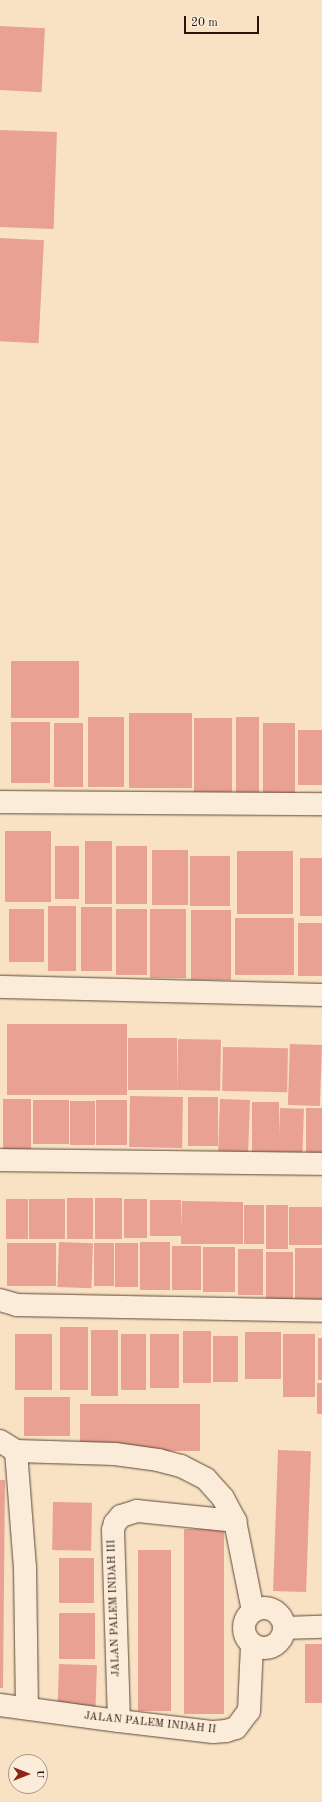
<!DOCTYPE html>
<html>
<head>
<meta charset="utf-8">
<style>
  body { margin:0 }
  #map { position:relative; width:322px; height:1802px; overflow:hidden; background:#f9e2c4; font-family:"Old Standard TT",serif }
  div>[style] { position:absolute }
  .building>* { inset:0; background:#e9a193; transform-origin:0 0 }
  .roads { filter:drop-shadow(0 0 1px #5c4838) drop-shadow(0 0 1px #5c4838) }
  .street>* { height:22px; margin:-11px; padding:0 11px; transform-origin:11px; border-radius:11px; background:#fbecd9 }
  .street>.ring { margin:-11px; padding:0; box-sizing:content-box; background:none; border:22px solid #fbecd9; border-radius:50% }
  span { translate:-50% -50%; white-space:nowrap; text-align:center; line-height:1.15; -webkit-text-stroke:4px #fbecd9; paint-order:stroke }
  .street-label { font-size:11px; color:#27140a }
  .north { position:absolute; left:8px; top:1754px; width:40px; height:40px; box-sizing:border-box; background:#fbecd9; border:1px solid #a69686; border-radius:50%; rotate:90deg; font-size:11px; font-weight:700; line-height:16px; text-align:center; color:#27140a }
  .north::after { content:''; display:block; margin:auto; width:14px; height:18px; background:#8f2418; clip-path:polygon(50% 0,100% 100%,50% 72%,0 100%) }
  .scale { position:absolute; left:184px; top:16px; width:75px; height:18px; box-sizing:border-box; border:2px solid #27140a; border-top:0; padding-left:5px; font-size:12px; line-height:14px; white-space:nowrap; color:#27140a; -webkit-text-stroke:3px #fbecd9; paint-order:stroke }
</style>
</head>
<body>
<div id="map">
  <div class="building">
    <div style="left:0;top:26px;width:45px;height:64px;rotate:3deg"></div>
    <div style="left:0;top:130px;width:57px;height:97px;rotate:2deg"></div>
    <div style="left:0;top:238px;width:44px;height:103px;rotate:3deg"></div>
    <div style="left:11px;top:661px;width:68px;height:57px"></div>
    <div style="left:129px;top:713px;width:63px;height:75px"></div>
    <div style="left:88px;top:717px;width:36px;height:70px"></div>
    <div style="left:236px;top:717px;width:23px;height:79px"></div>
    <div style="left:194px;top:718px;width:38px;height:77px"></div>
    <div style="left:11px;top:722px;width:39px;height:61px"></div>
    <div style="left:54px;top:723px;width:29px;height:64px"></div>
    <div style="left:263px;top:723px;width:32px;height:70px"></div>
    <div style="left:298px;top:730px;width:24px;height:55px"></div>
    <div style="left:5px;top:831px;width:46px;height:71px"></div>
    <div style="left:85px;top:841px;width:27px;height:63px"></div>
    <div style="left:55px;top:846px;width:24px;height:53px"></div>
    <div style="left:116px;top:846px;width:31px;height:58px"></div>
    <div style="left:152px;top:850px;width:36px;height:55px"></div>
    <div style="left:237px;top:851px;width:56px;height:63px"></div>
    <div style="left:190px;top:856px;width:40px;height:50px"></div>
    <div style="left:300px;top:858px;width:22px;height:58px"></div>
    <div style="left:48px;top:906px;width:28px;height:65px"></div>
    <div style="left:81px;top:907px;width:31px;height:64px"></div>
    <div style="left:9px;top:909px;width:35px;height:53px"></div>
    <div style="left:116px;top:909px;width:31px;height:66px"></div>
    <div style="left:150px;top:909px;width:36px;height:69px"></div>
    <div style="left:191px;top:910px;width:40px;height:70px"></div>
    <div style="left:235px;top:918px;width:59px;height:57px"></div>
    <div style="left:298px;top:923px;width:24px;height:53px"></div>
    <div style="left:7px;top:1024px;width:120px;height:71px"></div>
    <div style="left:128px;top:1038px;width:49px;height:52px"></div>
    <div style="left:178px;top:1039px;width:43px;height:51px;rotate:1deg"></div>
    <div style="left:290px;top:1044px;width:32px;height:61px;rotate:2deg"></div>
    <div style="left:223px;top:1047px;width:65px;height:44px;rotate:1deg"></div>
    <div style="left:130px;top:1096px;width:53px;height:51px;rotate:1deg"></div>
    <div style="left:188px;top:1097px;width:30px;height:49px"></div>
    <div style="left:3px;top:1099px;width:28px;height:53px"></div>
    <div style="left:220px;top:1099px;width:30px;height:52px;rotate:2deg"></div>
    <div style="left:33px;top:1100px;width:36px;height:44px"></div>
    <div style="left:96px;top:1100px;width:31px;height:45px"></div>
    <div style="left:70px;top:1101px;width:25px;height:44px"></div>
    <div style="left:252px;top:1102px;width:27px;height:50px"></div>
    <div style="left:280px;top:1108px;width:24px;height:45px;rotate:2deg"></div>
    <div style="left:306px;top:1108px;width:16px;height:46px"></div>
    <div style="left:67px;top:1198px;width:26px;height:41px"></div>
    <div style="left:95px;top:1198px;width:27px;height:41px"></div>
    <div style="left:6px;top:1199px;width:22px;height:40px"></div>
    <div style="left:29px;top:1199px;width:36px;height:40px"></div>
    <div style="left:124px;top:1199px;width:23px;height:39px"></div>
    <div style="clip-path:polygon(150px 1200px,181px 1200px,181px 1229px,182px 1201px,243px 1202px,243px 1244px,181px 1244px,181px 1236px,150px 1236px)"></div>
    <div style="left:244px;top:1205px;width:20px;height:39px"></div>
    <div style="left:266px;top:1205px;width:22px;height:44px"></div>
    <div style="left:289px;top:1207px;width:33px;height:38px"></div>
    <div style="left:59px;top:1242px;width:34px;height:45px;rotate:2deg"></div>
    <div style="left:140px;top:1242px;width:30px;height:48px"></div>
    <div style="left:7px;top:1243px;width:49px;height:43px"></div>
    <div style="left:94px;top:1243px;width:20px;height:43px"></div>
    <div style="left:115px;top:1243px;width:23px;height:44px"></div>
    <div style="left:172px;top:1246px;width:29px;height:44px"></div>
    <div style="left:203px;top:1247px;width:32px;height:45px"></div>
    <div style="left:295px;top:1248px;width:27px;height:52px"></div>
    <div style="left:238px;top:1249px;width:25px;height:46px"></div>
    <div style="left:266px;top:1252px;width:27px;height:47px"></div>
    <div style="left:60px;top:1327px;width:28px;height:63px"></div>
    <div style="left:91px;top:1330px;width:27px;height:66px"></div>
    <div style="left:183px;top:1331px;width:28px;height:52px"></div>
    <div style="left:245px;top:1332px;width:36px;height:47px"></div>
    <div style="left:15px;top:1334px;width:37px;height:56px"></div>
    <div style="left:121px;top:1334px;width:25px;height:56px"></div>
    <div style="left:150px;top:1334px;width:29px;height:54px"></div>
    <div style="left:283px;top:1334px;width:32px;height:63px"></div>
    <div style="left:213px;top:1336px;width:25px;height:46px"></div>
    <div style="left:318px;top:1338px;width:4px;height:42px"></div>
    <div style="left:317px;top:1383px;width:5px;height:31px"></div>
    <div style="left:24px;top:1397px;width:46px;height:39px"></div>
    <div style="left:80px;top:1404px;width:120px;height:47px"></div>
    <div style="left:278px;top:1450px;width:33px;height:141px;rotate:2deg"></div>
    <div style="clip-path:polygon(0 1480px,5px 1480px,3px 1688px,0 1688px)"></div>
    <div style="left:53px;top:1502px;width:39px;height:48px;rotate:1deg"></div>
    <div style="left:184px;top:1529px;width:40px;height:185px"></div>
    <div style="left:138px;top:1550px;width:33px;height:161px"></div>
    <div style="left:59px;top:1558px;width:35px;height:45px"></div>
    <div style="left:59px;top:1613px;width:36px;height:46px"></div>
    <div style="left:305px;top:1644px;width:17px;height:59px"></div>
    <div style="left:59px;top:1664px;width:38px;height:42px;rotate:2deg"></div>
  </div>
  <div class="roads">
    <div class="street">
      <div style="left:0;top:802px;width:322px;rotate:0.4deg"></div>
      <div style="left:0;top:987px;width:322px;rotate:1.4deg"></div>
      <div style="left:0;top:1160px;width:322px;rotate:0.7deg"></div>
      <div style="left:0;top:1300px;width:18px;rotate:16deg"></div>
      <div style="left:17px;top:1305px;width:305px;rotate:1.1deg"></div>
      <div style="left:0;top:1441px;width:19px;rotate:32deg"></div>
      <div style="left:16px;top:1451px;width:99px;rotate:1.7deg"></div>
      <div style="left:115px;top:1454px;width:43px;rotate:7.9deg"></div>
      <div style="left:158px;top:1460px;width:24px;rotate:15deg"></div>
      <div style="left:181px;top:1466px;width:28px;rotate:27deg"></div>
      <div style="left:206px;top:1479px;width:25px;rotate:48deg"></div>
      <div style="left:223px;top:1498px;width:26px;rotate:62deg"></div>
      <div style="left:235px;top:1521px;width:92px;rotate:78.7deg"></div>
      <div style="left:16px;top:1451px;width:116px;rotate:85.6deg"></div>
      <div style="left:25px;top:1567px;width:141px;rotate:89.2deg"></div>
      <div class="ring" style="left:244px;top:1608px;width:18px;height:18px"></div>
      <div style="left:284px;top:1628px;width:38px;rotate:-2deg"></div>
      <div style="left:0;top:1705px;width:120px;rotate:7.7deg"></div>
      <div style="left:119px;top:1721px;width:95px;rotate:6.7deg"></div>
      <div style="left:213px;top:1732px;width:13px;rotate:-4deg"></div>
      <div style="left:226px;top:1731px;width:10px;rotate:-17deg"></div>
      <div style="left:236px;top:1728px;width:21px;rotate:-53deg"></div>
      <div style="left:249px;top:1711px;width:66px;rotate:-87.4deg"></div>
      <div style="left:119px;top:1721px;width:191px;rotate:-91.8deg"></div>
      <div style="left:113px;top:1530px;width:7px;rotate:-74deg"></div>
      <div style="left:115px;top:1523px;width:9px;rotate:-49deg"></div>
      <div style="left:121px;top:1516px;width:17px;rotate:-17deg"></div>
      <div style="left:137px;top:1511px;width:99px;rotate:5.8deg"></div>
    </div>
  </div>
  <div class="street-label">
    <span style="left:115px;top:1608px;rotate:-92deg">JALAN PALEM INDAH III</span>
    <span style="left:150px;top:1724px;rotate:6deg">JALAN PALEM INDAH II</span>
  </div>
  <div class="north">U</div>
  <div class="scale">20 m</div>
</div>
</body>
</html>
